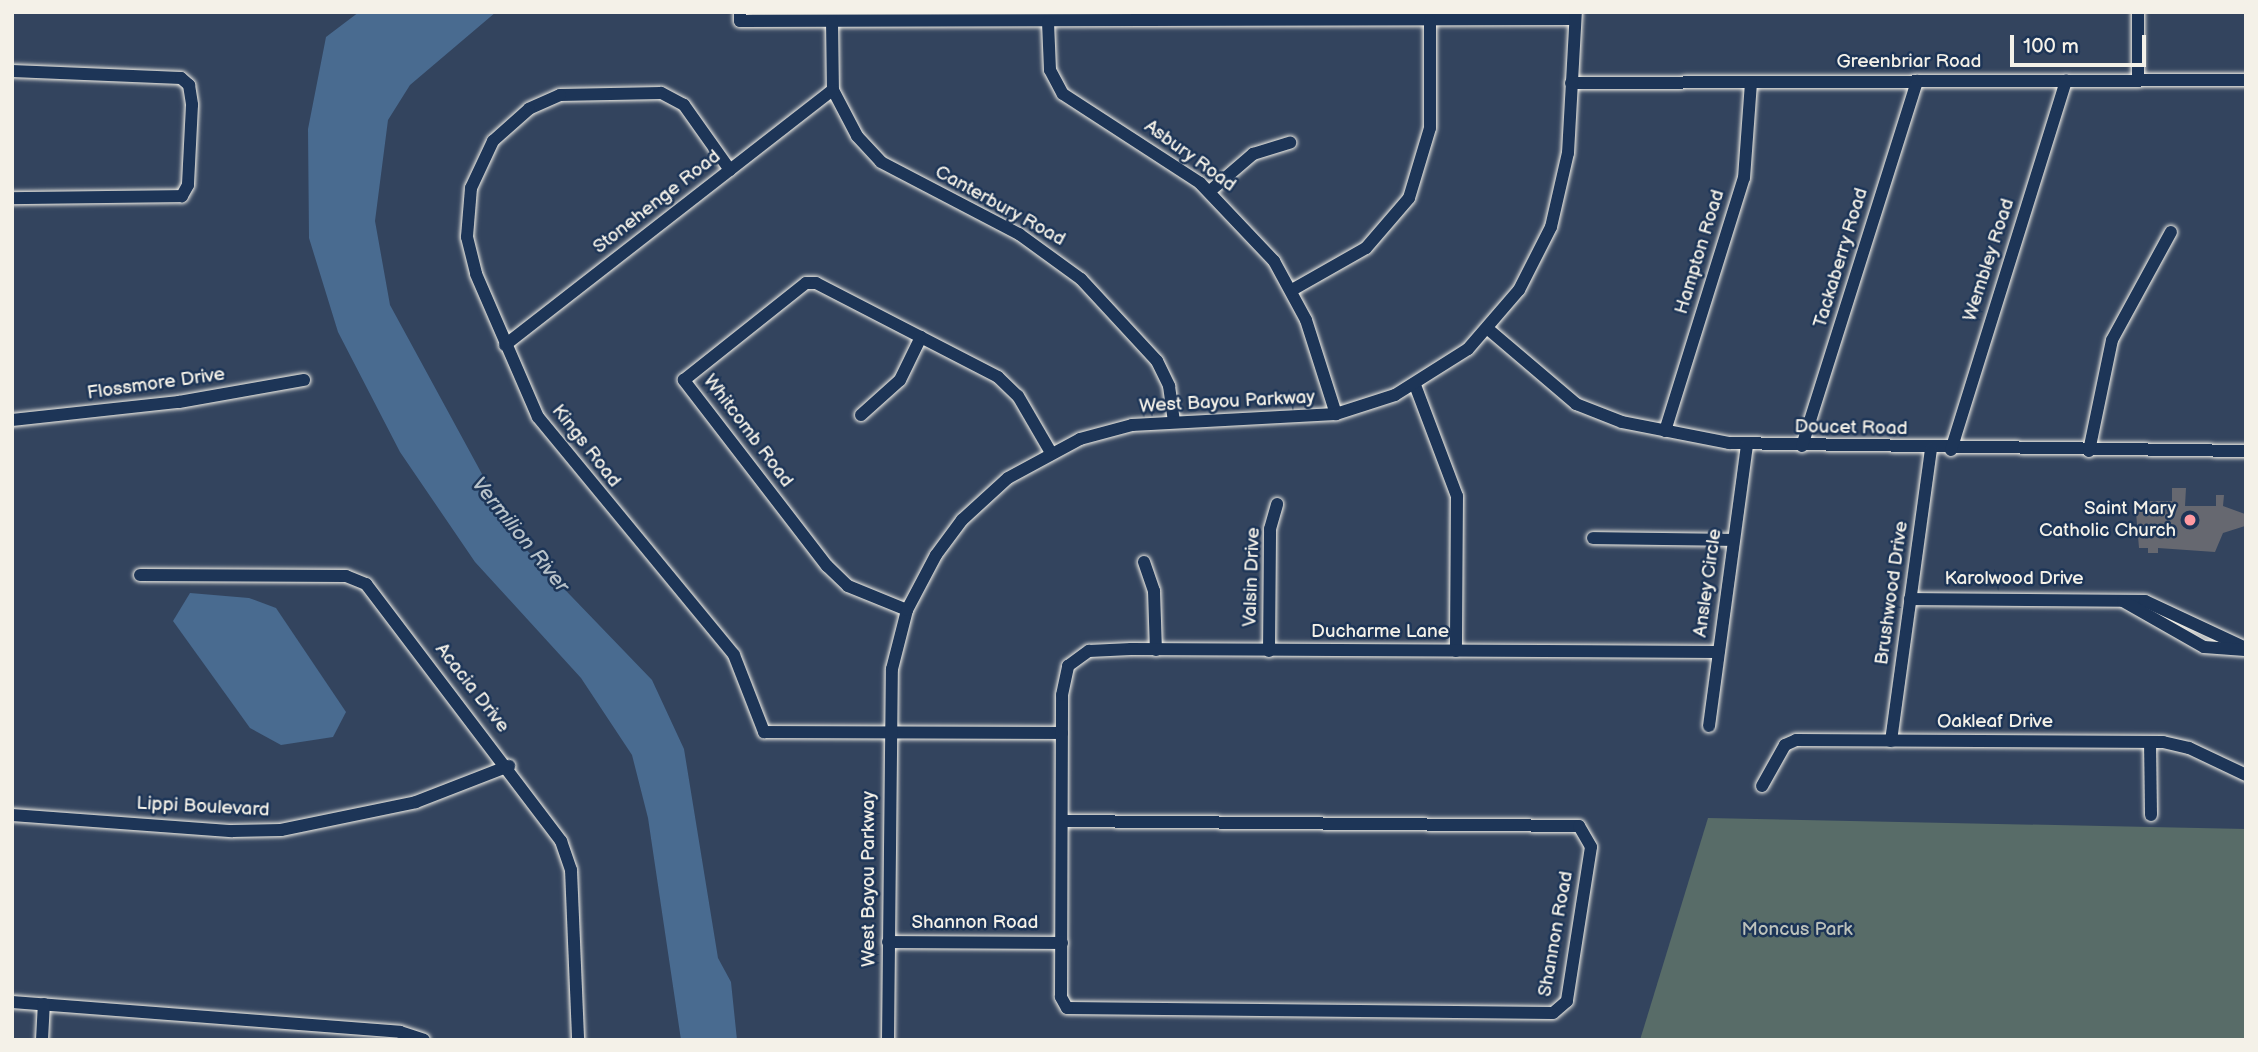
<!DOCTYPE html>
<html>
<head>
<meta charset="utf-8">
<style>
  body { margin:0 }
  #map { position:relative; width:2258px; height:1052px; overflow:hidden; background:#33445e; font-family:"Balsamiq Sans",sans-serif }
  div>[style] { position:absolute }
  .green>* { inset:0; background:#586c68 }
  .water>* { inset:0; background:#496b90 }
  .building>* { inset:0; background:#666870 }
  .roads { filter:drop-shadow(0 0 2px #f4f1e8) drop-shadow(0 0 2px #f4f1e8) }
  .minor>* { height:12px; margin:-6px; padding:0 6px; transform-origin:6px; border-radius:6px; background:#1d3557 }
  .dots>* { width:19px; height:19px; translate:-50% -50%; box-sizing:border-box; border:4px solid #1d3557; border-radius:50% }
  span { translate:-50% -50%; white-space:nowrap; text-align:center; line-height:1.15; -webkit-text-stroke:5px #1d3557; paint-order:stroke }
  .street-label { font-size:19px; color:#f4f1e8 }
  .poi-label { font-size:19px; color:#f4f1e8 }
  .right { translate:-100% -50%; text-align:right }
  .park-label { font-size:19px; color:#bdc2bb }
  .water-label { font-size:21px; color:#b8c2c9; font-style:italic }
  .frame { position:absolute; inset:0; border:14px solid #f4f1e8; pointer-events:none }
  .scale { position:absolute; left:2010px; top:35px; width:136px; height:32px; box-sizing:border-box; border:4px solid #f4f1e8; border-top:0; padding-left:9px; font-size:21px; line-height:24px; white-space:nowrap; color:#f4f1e8; -webkit-text-stroke:5px #1d3557; paint-order:stroke }
</style>
</head>
<body>
<div id="map">
  <div class="green">
    <div style="clip-path:polygon(1708px 818px,2246px 829px,2246px 1040px,1640px 1040px)"></div>
  </div>
  <div class="water">
    <div style="clip-path:polygon(359px 12px,496px 12px,410px 85px,388px 120px,375px 221px,390px 305px,519px 542px,652px 680px,684px 749px,718px 958px,731px 982px,737px 1040px,681px 1040px,648px 818px,632px 755px,581px 678px,475px 562px,400px 452px,338px 332px,309px 238px,308px 129px,326px 37px)"></div>
    <div style="clip-path:polygon(190px 593px,249px 598px,276px 608px,346px 712px,333px 737px,281px 745px,250px 728px,173px 621px)"></div>
  </div>
  <div class="building">
    <div style="clip-path:polygon(2172px 488px,2186px 488px,2185px 506px,2216px 506px,2216px 495px,2224px 495px,2223px 506px,2245px 514px,2245px 526px,2223px 533px,2215px 552px,2158px 548px,2158px 553px,2148px 553px,2148px 548px,2139px 548px,2136px 513px,2148px 501px,2172px 501px)"></div>
  </div>
  <div class="roads">
    <div class="minor">
      <div style="left:740px;top:12px;width:9px;rotate:90deg"></div>
      <div style="left:740px;top:21px;width:835px;rotate:-0.14deg"></div>
      <div style="left:2138px;top:12px;width:68px;rotate:90deg"></div>
      <div style="left:832px;top:21px;width:69px;rotate:89.2deg"></div>
      <div style="left:833px;top:90px;width:52px;rotate:62.4deg"></div>
      <div style="left:857px;top:136px;width:35px;rotate:47deg"></div>
      <div style="left:881px;top:162px;width:156px;rotate:27.6deg"></div>
      <div style="left:1019px;top:234px;width:77px;rotate:36deg"></div>
      <div style="left:1081px;top:279px;width:112px;rotate:47.2deg"></div>
      <div style="left:1157px;top:361px;width:28px;rotate:64deg"></div>
      <div style="left:1169px;top:386px;width:35px;rotate:82deg"></div>
      <div style="left:1048px;top:22px;width:48px;rotate:87.6deg"></div>
      <div style="left:1050px;top:70px;width:27px;rotate:62deg"></div>
      <div style="left:1063px;top:94px;width:163px;rotate:33deg"></div>
      <div style="left:1200px;top:183px;width:108px;rotate:46.5deg"></div>
      <div style="left:1274px;top:261px;width:67px;rotate:61.5deg"></div>
      <div style="left:1306px;top:320px;width:99px;rotate:72.3deg"></div>
      <div style="left:12px;top:71px;width:169px;rotate:2.4deg"></div>
      <div style="left:181px;top:78px;width:11px;rotate:41deg"></div>
      <div style="left:189px;top:85px;width:20px;rotate:81deg"></div>
      <div style="left:192px;top:105px;width:80px;rotate:92.9deg"></div>
      <div style="left:188px;top:185px;width:13px;rotate:119deg"></div>
      <div style="left:182px;top:196px;width:170px;rotate:179.3deg"></div>
      <div style="left:1571px;top:83px;width:675px;rotate:-0.25deg"></div>
      <div style="left:730px;top:170px;width:80px;rotate:-125.3deg"></div>
      <div style="left:684px;top:105px;width:26px;rotate:-152deg"></div>
      <div style="left:661px;top:93px;width:101px;rotate:178.9deg"></div>
      <div style="left:560px;top:95px;width:34px;rotate:156deg"></div>
      <div style="left:529px;top:109px;width:48px;rotate:138.4deg"></div>
      <div style="left:493px;top:141px;width:52px;rotate:115.1deg"></div>
      <div style="left:471px;top:188px;width:49px;rotate:94.7deg"></div>
      <div style="left:467px;top:237px;width:38px;rotate:76deg"></div>
      <div style="left:476px;top:274px;width:156px;rotate:66.6deg"></div>
      <div style="left:538px;top:417px;width:308px;rotate:50.5deg"></div>
      <div style="left:734px;top:655px;width:83px;rotate:68.7deg"></div>
      <div style="left:764px;top:732px;width:298px;rotate:0.2deg"></div>
      <div style="left:1210px;top:191px;width:57px;rotate:-40.7deg"></div>
      <div style="left:1253px;top:154px;width:39px;rotate:-17deg"></div>
      <div style="left:1292px;top:290px;width:85px;rotate:-29.6deg"></div>
      <div style="left:1366px;top:248px;width:66px;rotate:-49.3deg"></div>
      <div style="left:1409px;top:198px;width:73px;rotate:-73.3deg"></div>
      <div style="left:1430px;top:128px;width:107px;rotate:-90deg"></div>
      <div style="left:1488px;top:329px;width:116px;rotate:40.4deg"></div>
      <div style="left:1576px;top:404px;width:49px;rotate:21.4deg"></div>
      <div style="left:1622px;top:422px;width:109px;rotate:11.1deg"></div>
      <div style="left:1729px;top:443px;width:517px;rotate:0.89deg"></div>
      <div style="left:505px;top:345px;width:415px;rotate:-37.9deg"></div>
      <div style="left:1415px;top:385px;width:119px;rotate:69.3deg"></div>
      <div style="left:1457px;top:496px;width:155px;rotate:90.4deg"></div>
      <div style="left:861px;top:415px;width:52px;rotate:-41.9deg"></div>
      <div style="left:900px;top:380px;width:48px;rotate:-64deg"></div>
      <div style="left:12px;top:420px;width:168px;rotate:-6.2deg"></div>
      <div style="left:179px;top:402px;width:127px;rotate:-10deg"></div>
      <div style="left:1665px;top:431px;width:265px;rotate:-72.7deg"></div>
      <div style="left:1744px;top:178px;width:96px;rotate:-85.8deg"></div>
      <div style="left:1802px;top:446px;width:383px;rotate:-72.5deg"></div>
      <div style="left:1951px;top:450px;width:387px;rotate:-72.7deg"></div>
      <div style="left:2089px;top:451px;width:113px;rotate:-78.3deg"></div>
      <div style="left:2112px;top:340px;width:123px;rotate:-61.4deg"></div>
      <div style="left:1593px;top:538px;width:140px;rotate:0.8deg"></div>
      <div style="left:1144px;top:562px;width:31px;rotate:71deg"></div>
      <div style="left:1154px;top:591px;width:59px;rotate:88.1deg"></div>
      <div style="left:140px;top:575px;width:206px;rotate:0.3deg"></div>
      <div style="left:346px;top:576px;width:22px;rotate:22deg"></div>
      <div style="left:366px;top:584px;width:323px;rotate:52.8deg"></div>
      <div style="left:561px;top:841px;width:31px;rotate:71deg"></div>
      <div style="left:571px;top:870px;width:170px;rotate:87.6deg"></div>
      <div style="left:1910px;top:599px;width:235px;rotate:0.5deg"></div>
      <div style="left:2145px;top:601px;width:111px;rotate:25deg"></div>
      <div style="left:2123px;top:601px;width:93px;rotate:29.6deg"></div>
      <div style="left:2204px;top:647px;width:41px;rotate:4.2deg"></div>
      <div style="left:907px;top:610px;width:64px;rotate:-157.9deg"></div>
      <div style="left:848px;top:586px;width:29px;rotate:-136deg"></div>
      <div style="left:827px;top:566px;width:235px;rotate:-127.6deg"></div>
      <div style="left:684px;top:380px;width:156px;rotate:-38.5deg"></div>
      <div style="left:806px;top:283px;width:10px"></div>
      <div style="left:816px;top:283px;width:205px;rotate:27.3deg"></div>
      <div style="left:998px;top:377px;width:28px;rotate:44deg"></div>
      <div style="left:1018px;top:396px;width:64px;rotate:59.8deg"></div>
      <div style="left:1269px;top:651px;width:122px;rotate:-89.5deg"></div>
      <div style="left:1270px;top:529px;width:26px;rotate:-74deg"></div>
      <div style="left:1709px;top:726px;width:283px;rotate:-82.3deg"></div>
      <div style="left:1891px;top:741px;width:294px;rotate:-82.2deg"></div>
      <div style="left:2150px;top:742px;width:73px;rotate:89.2deg"></div>
      <div style="left:1762px;top:786px;width:47px;rotate:-60.7deg"></div>
      <div style="left:1785px;top:745px;width:12px;rotate:-24deg"></div>
      <div style="left:1796px;top:740px;width:367px;rotate:0.3deg"></div>
      <div style="left:2163px;top:742px;width:27px;rotate:13deg"></div>
      <div style="left:2189px;top:748px;width:63px;rotate:25.3deg"></div>
      <div style="left:12px;top:815px;width:221px;rotate:4.2deg"></div>
      <div style="left:232px;top:831px;width:49px;rotate:-1.2deg"></div>
      <div style="left:281px;top:830px;width:138px;rotate:-11.7deg"></div>
      <div style="left:416px;top:802px;width:100px;rotate:-21.2deg"></div>
      <div style="left:1062px;top:821px;width:517px;rotate:0.55deg"></div>
      <div style="left:1579px;top:826px;width:24px;rotate:60deg"></div>
      <div style="left:1591px;top:847px;width:156px;rotate:98.9deg"></div>
      <div style="left:1567px;top:1001px;width:18px;rotate:139deg"></div>
      <div style="left:1553px;top:1013px;width:486px;rotate:-179.4deg"></div>
      <div style="left:1067px;top:1008px;width:13px;rotate:-119deg"></div>
      <div style="left:1061px;top:997px;width:302px;rotate:-89.8deg"></div>
      <div style="left:1062px;top:695px;width:30px;rotate:-78deg"></div>
      <div style="left:1068px;top:666px;width:26px;rotate:-36deg"></div>
      <div style="left:1089px;top:651px;width:42px;rotate:-2.7deg"></div>
      <div style="left:1131px;top:649px;width:587px;rotate:0.29deg"></div>
      <div style="left:888px;top:942px;width:174px;rotate:0.3deg"></div>
      <div style="left:12px;top:1002px;width:389px;rotate:4.4deg"></div>
      <div style="left:400px;top:1032px;width:25px;rotate:18deg"></div>
      <div style="left:42px;top:1040px;width:36px;rotate:-87deg"></div>
      <div style="left:888px;top:1040px;width:371px;rotate:-89.4deg"></div>
      <div style="left:892px;top:669px;width:61px;rotate:-75.7deg"></div>
      <div style="left:907px;top:610px;width:62px;rotate:-62.2deg"></div>
      <div style="left:936px;top:555px;width:44px;rotate:-53.4deg"></div>
      <div style="left:962px;top:520px;width:62px;rotate:-42.4deg"></div>
      <div style="left:1008px;top:478px;width:82px;rotate:-28.4deg"></div>
      <div style="left:1080px;top:439px;width:54px;rotate:-15.1deg"></div>
      <div style="left:1132px;top:425px;width:204px;rotate:-3.1deg"></div>
      <div style="left:1336px;top:414px;width:62px;rotate:-17.9deg"></div>
      <div style="left:1395px;top:395px;width:86px;rotate:-32.2deg"></div>
      <div style="left:1468px;top:349px;width:78px;rotate:-49.2deg"></div>
      <div style="left:1519px;top:290px;width:71px;rotate:-63.1deg"></div>
      <div style="left:1551px;top:227px;width:76px;rotate:-77.1deg"></div>
      <div style="left:1568px;top:153px;width:141px;rotate:-86.8deg"></div>
    </div>
  </div>
  <div class="dots">
    <div style="left:2190px;top:520px;background:#ff9aa2"></div>
  </div>
  <div class="street-label">
    <span style="left:1909px;top:62px">Greenbriar Road</span>
    <span style="left:1190px;top:156px;rotate:36deg">Asbury Road</span>
    <span style="left:657px;top:202px;rotate:-38deg">Stonehenge Road</span>
    <span style="left:1000px;top:206px;rotate:29deg">Canterbury Road</span>
    <span style="left:1700px;top:252px;rotate:-73deg">Hampton Road</span>
    <span style="left:1841px;top:258px;rotate:-73deg">Tackaberry Road</span>
    <span style="left:1989px;top:260px;rotate:-72deg">Wembley Road</span>
    <span style="left:156px;top:384px;rotate:-8deg">Flossmore Drive</span>
    <span style="left:1227px;top:402px;rotate:-3deg">West Bayou Parkway</span>
    <span style="left:1851px;top:428px;rotate:1deg">Doucet Road</span>
    <span style="left:748px;top:431px;rotate:53deg">Whitcomb Road</span>
    <span style="left:586px;top:446px;rotate:52deg">Kings Road</span>
    <span style="left:1252px;top:577px;rotate:-88deg">Valsin Drive</span>
    <span style="left:2014px;top:579px">Karolwood Drive</span>
    <span style="left:1708px;top:583px;rotate:-82deg">Ansley Circle</span>
    <span style="left:1892px;top:593px;rotate:-82deg">Brushwood Drive</span>
    <span style="left:1380px;top:632px">Ducharme Lane</span>
    <span style="left:472px;top:688px;rotate:52deg">Acacia Drive</span>
    <span style="left:1995px;top:722px">Oakleaf Drive</span>
    <span style="left:203px;top:807px;rotate:3deg">Lippi Boulevard</span>
    <span style="left:869px;top:879px;rotate:-90deg">West Bayou Parkway</span>
    <span style="left:975px;top:923px">Shannon Road</span>
    <span style="left:1556px;top:934px;rotate:-80deg">Shannon Road</span>
  </div>
  <div class="poi-label">
    <span class="right" style="left:2176px;top:520px">Saint Mary<br>Catholic Church</span>
  </div>
  <div class="park-label">
    <span style="left:1797px;top:930px">Moncus Park</span>
  </div>
  <div class="water-label">
    <span style="left:520px;top:535px;rotate:51deg">Vermilion River</span>
  </div>
  <div class="frame"></div>
  <div class="scale">100 m</div>
</div>
</body>
</html>
